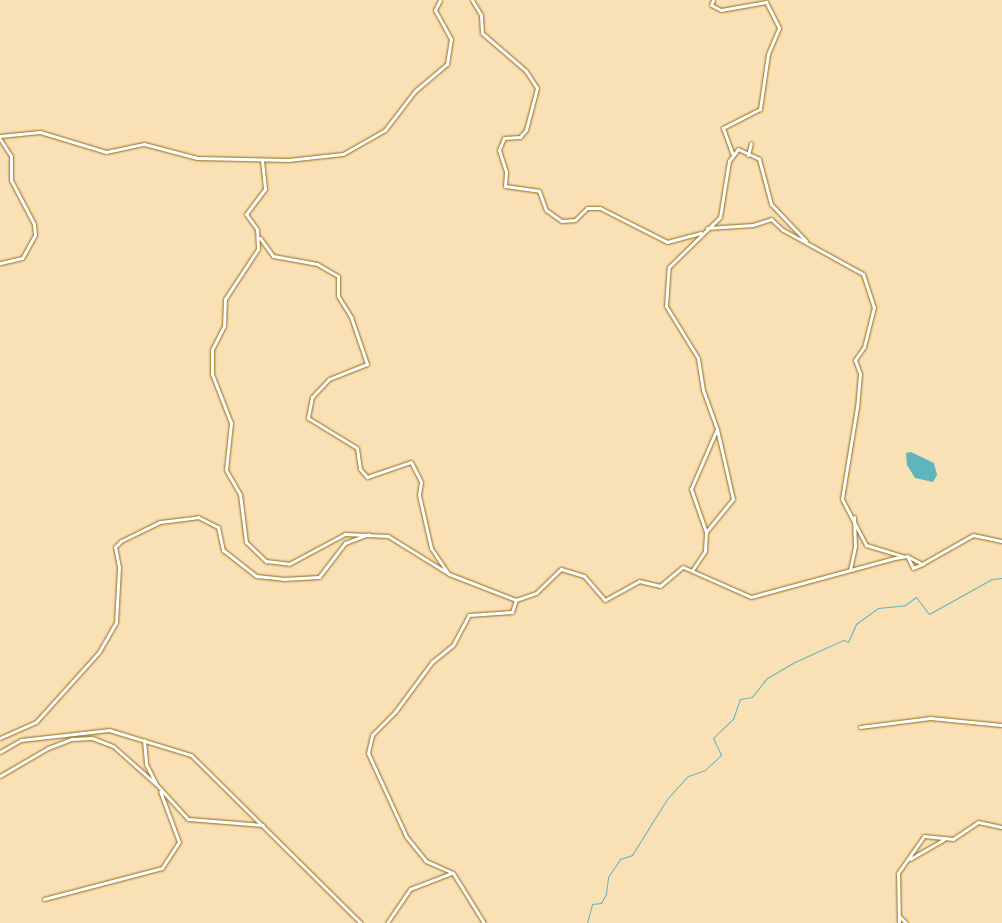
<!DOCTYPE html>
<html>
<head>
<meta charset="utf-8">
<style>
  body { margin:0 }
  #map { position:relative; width:1002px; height:923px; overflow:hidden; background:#fae1b5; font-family:Lato,sans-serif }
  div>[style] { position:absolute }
  .water>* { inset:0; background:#5eb5bb }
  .stream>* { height:1px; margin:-0.5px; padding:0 0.5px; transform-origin:0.5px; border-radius:0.5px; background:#5eb5bb }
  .roads { filter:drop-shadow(0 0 1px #8f6916) drop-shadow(0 0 1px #8f6916) }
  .street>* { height:3px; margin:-1.5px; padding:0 1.5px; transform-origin:1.5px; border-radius:1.5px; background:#fff }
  span { translate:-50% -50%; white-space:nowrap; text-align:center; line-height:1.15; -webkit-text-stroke:5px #fff; paint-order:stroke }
</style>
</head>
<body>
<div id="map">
  <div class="water">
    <div style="clip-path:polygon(911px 452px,934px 463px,937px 475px,933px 482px,915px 478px,907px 465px,906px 453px)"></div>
  </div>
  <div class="stream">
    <div style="left:587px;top:923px;width:20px;rotate:-75deg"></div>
    <div style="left:592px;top:904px;width:9px;rotate:-6deg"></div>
    <div style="left:601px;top:903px;width:10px;rotate:-61deg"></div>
    <div style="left:606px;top:894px;width:17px;rotate:-83deg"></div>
    <div style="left:608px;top:877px;width:22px;rotate:-56deg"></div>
    <div style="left:620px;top:859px;width:13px;rotate:-18deg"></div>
    <div style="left:632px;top:855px;width:66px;rotate:-58deg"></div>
    <div style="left:667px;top:799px;width:31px;rotate:-48deg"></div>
    <div style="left:688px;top:776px;width:18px;rotate:-19deg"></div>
    <div style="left:705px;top:770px;width:22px;rotate:-43deg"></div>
    <div style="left:721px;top:755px;width:19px;rotate:-115deg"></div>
    <div style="left:713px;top:738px;width:28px;rotate:-44deg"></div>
    <div style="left:733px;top:719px;width:21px;rotate:-71deg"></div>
    <div style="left:740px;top:699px;width:12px;rotate:-9deg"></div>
    <div style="left:752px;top:697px;width:24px;rotate:-52deg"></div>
    <div style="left:767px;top:678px;width:34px;rotate:-30deg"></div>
    <div style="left:797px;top:661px;width:51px;rotate:-24.5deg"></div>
    <div style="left:843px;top:640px;width:5px;rotate:22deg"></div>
    <div style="left:848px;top:642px;width:20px;rotate:-66deg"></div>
    <div style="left:856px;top:624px;width:27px;rotate:-36deg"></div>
    <div style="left:878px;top:608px;width:27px;rotate:-6deg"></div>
    <div style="left:905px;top:605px;width:14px;rotate:-36deg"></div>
    <div style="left:916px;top:597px;width:21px;rotate:53deg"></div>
    <div style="left:929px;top:614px;width:72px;rotate:-29.1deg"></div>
    <div style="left:992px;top:579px;width:10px;rotate:-6deg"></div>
  </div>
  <div class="roads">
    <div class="street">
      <div style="left:472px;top:0;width:17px;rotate:59deg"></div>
      <div style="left:481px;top:15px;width:18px;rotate:87deg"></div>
      <div style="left:482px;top:33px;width:58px;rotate:40.8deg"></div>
      <div style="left:526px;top:71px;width:20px;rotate:57deg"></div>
      <div style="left:537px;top:88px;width:43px;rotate:104.7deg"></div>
      <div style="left:526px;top:130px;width:9px;rotate:131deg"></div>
      <div style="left:520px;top:137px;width:16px;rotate:176deg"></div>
      <div style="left:504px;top:138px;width:13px;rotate:113deg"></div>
      <div style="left:499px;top:150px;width:23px;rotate:72deg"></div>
      <div style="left:506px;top:172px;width:14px;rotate:94deg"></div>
      <div style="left:505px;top:186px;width:34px;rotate:8deg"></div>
      <div style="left:539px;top:191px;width:20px;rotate:70deg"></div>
      <div style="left:546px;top:210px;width:19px;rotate:35deg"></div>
      <div style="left:562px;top:221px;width:13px;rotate:-4deg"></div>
      <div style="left:575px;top:220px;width:17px;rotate:-45deg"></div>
      <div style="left:587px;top:208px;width:13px"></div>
      <div style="left:600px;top:208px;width:75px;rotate:26.9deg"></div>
      <div style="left:667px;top:242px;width:35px;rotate:-15deg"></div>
      <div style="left:713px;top:0;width:5px;rotate:112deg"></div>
      <div style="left:711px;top:5px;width:11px;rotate:27deg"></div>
      <div style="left:721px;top:10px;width:46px;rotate:-10.1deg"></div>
      <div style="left:766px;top:2px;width:29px;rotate:63deg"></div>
      <div style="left:779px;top:28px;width:28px;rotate:113deg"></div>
      <div style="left:768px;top:54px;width:56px;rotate:98.3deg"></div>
      <div style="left:760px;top:109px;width:42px;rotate:152.8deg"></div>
      <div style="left:723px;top:128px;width:27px;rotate:70deg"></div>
      <div style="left:0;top:136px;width:40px;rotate:-5.7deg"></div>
      <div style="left:40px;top:132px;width:69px;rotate:16.9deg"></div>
      <div style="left:106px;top:152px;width:39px;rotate:-12deg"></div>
      <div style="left:144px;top:144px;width:55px;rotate:14.8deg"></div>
      <div style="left:197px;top:158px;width:91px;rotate:1.3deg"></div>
      <div style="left:288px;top:160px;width:55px;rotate:-6.2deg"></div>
      <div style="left:343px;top:154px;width:48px;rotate:-29.7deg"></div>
      <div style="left:385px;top:130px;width:49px;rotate:-52.4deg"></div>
      <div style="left:415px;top:91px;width:42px;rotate:-40.2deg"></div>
      <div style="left:447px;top:64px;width:25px;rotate:-81deg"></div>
      <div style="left:451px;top:39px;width:33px;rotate:-119deg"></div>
      <div style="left:435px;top:10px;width:11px;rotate:-63deg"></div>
      <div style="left:0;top:139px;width:20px;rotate:57deg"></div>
      <div style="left:11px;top:156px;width:24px;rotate:90deg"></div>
      <div style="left:11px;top:180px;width:50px;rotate:62.4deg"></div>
      <div style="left:34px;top:224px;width:11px;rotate:85deg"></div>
      <div style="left:35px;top:235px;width:26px;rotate:119deg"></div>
      <div style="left:22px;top:258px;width:23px;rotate:167deg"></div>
      <div style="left:748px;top:155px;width:12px;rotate:-76deg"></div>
      <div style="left:262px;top:160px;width:29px;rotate:84deg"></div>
      <div style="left:265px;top:189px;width:31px;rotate:127deg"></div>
      <div style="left:246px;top:214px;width:19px;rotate:54deg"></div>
      <div style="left:257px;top:229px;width:20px;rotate:87deg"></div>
      <div style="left:258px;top:249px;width:60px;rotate:123.4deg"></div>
      <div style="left:225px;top:299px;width:27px;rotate:92deg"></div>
      <div style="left:224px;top:326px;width:27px;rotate:117deg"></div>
      <div style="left:212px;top:350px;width:24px;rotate:90deg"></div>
      <div style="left:212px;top:374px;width:53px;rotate:68.8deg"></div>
      <div style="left:231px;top:423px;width:47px;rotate:96.1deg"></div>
      <div style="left:226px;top:470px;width:28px;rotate:60deg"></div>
      <div style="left:240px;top:494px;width:48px;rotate:82.9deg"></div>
      <div style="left:246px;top:542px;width:28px;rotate:44deg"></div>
      <div style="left:266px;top:561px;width:23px;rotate:7deg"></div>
      <div style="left:289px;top:564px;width:64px;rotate:-28.2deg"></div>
      <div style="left:345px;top:534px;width:43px;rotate:2.7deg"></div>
      <div style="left:388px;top:536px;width:72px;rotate:31.9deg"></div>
      <div style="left:449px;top:574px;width:72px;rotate:21.2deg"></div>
      <div style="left:707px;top:228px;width:46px;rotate:-3.7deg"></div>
      <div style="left:753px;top:225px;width:19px;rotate:-18deg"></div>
      <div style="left:771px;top:219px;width:16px;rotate:43deg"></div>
      <div style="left:783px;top:230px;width:91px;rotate:28.8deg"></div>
      <div style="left:863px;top:274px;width:35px;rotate:72deg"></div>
      <div style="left:874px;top:307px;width:41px;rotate:104deg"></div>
      <div style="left:864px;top:347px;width:16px;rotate:125deg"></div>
      <div style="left:855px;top:360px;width:15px;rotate:70deg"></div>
      <div style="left:860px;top:374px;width:33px;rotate:95deg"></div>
      <div style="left:857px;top:407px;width:93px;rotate:99.3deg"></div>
      <div style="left:842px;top:499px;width:52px;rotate:62.4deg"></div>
      <div style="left:866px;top:545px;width:38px;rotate:17deg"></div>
      <div style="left:260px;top:238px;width:22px;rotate:54deg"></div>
      <div style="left:273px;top:256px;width:45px;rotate:10.3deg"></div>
      <div style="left:317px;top:264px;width:24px;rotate:30deg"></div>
      <div style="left:338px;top:276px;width:20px;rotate:90deg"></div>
      <div style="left:338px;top:296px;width:25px;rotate:58deg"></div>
      <div style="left:351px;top:317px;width:50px;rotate:71.2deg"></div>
      <div style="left:367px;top:364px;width:41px;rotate:158.5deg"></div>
      <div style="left:329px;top:379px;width:25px;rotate:133deg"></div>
      <div style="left:312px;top:397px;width:21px;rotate:101deg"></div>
      <div style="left:308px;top:418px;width:57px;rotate:31.5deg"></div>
      <div style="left:357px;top:448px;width:21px;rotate:82deg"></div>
      <div style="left:360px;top:469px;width:11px;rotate:49deg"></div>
      <div style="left:367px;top:477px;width:46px;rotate:-18.8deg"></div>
      <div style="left:411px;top:462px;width:22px;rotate:63deg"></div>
      <div style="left:421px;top:482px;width:13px;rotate:99deg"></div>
      <div style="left:419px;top:495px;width:54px;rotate:77.2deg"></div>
      <div style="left:431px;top:548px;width:30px;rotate:56deg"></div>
      <div style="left:706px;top:532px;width:43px;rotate:-50.7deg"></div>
      <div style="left:733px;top:499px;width:72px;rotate:-102.9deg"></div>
      <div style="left:907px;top:556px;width:13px;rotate:63deg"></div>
      <div style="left:913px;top:568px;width:11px;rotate:-22deg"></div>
      <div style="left:693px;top:569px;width:22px;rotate:-56deg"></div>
      <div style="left:705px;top:551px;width:19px;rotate:-87deg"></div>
      <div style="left:706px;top:532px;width:46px;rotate:-109.2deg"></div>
      <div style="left:691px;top:489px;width:65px;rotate:-66.6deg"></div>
      <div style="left:717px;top:429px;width:41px;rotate:-109.7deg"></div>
      <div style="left:703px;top:390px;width:32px;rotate:-99deg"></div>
      <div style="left:698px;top:358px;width:61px;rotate:-121.6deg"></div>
      <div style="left:666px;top:306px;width:39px;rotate:-86deg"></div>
      <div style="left:669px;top:267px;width:71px;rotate:-44.4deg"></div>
      <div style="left:720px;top:217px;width:57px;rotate:-80.9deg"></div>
      <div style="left:729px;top:161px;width:15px;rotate:-53deg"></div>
      <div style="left:738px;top:149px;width:23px;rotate:25deg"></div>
      <div style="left:759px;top:159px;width:47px;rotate:75.1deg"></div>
      <div style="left:771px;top:204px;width:51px;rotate:46.6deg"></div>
      <div style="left:850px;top:570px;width:25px;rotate:-78deg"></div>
      <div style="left:855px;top:546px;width:29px;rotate:-92deg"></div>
      <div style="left:860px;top:727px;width:71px;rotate:-7.3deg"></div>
      <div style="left:930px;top:718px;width:72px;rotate:5.6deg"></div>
      <div style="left:0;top:738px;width:39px;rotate:-24deg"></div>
      <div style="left:36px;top:722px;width:94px;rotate:-48deg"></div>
      <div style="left:99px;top:652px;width:34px;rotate:-60deg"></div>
      <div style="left:116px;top:623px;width:56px;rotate:-86.9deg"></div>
      <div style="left:119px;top:567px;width:20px;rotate:-101deg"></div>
      <div style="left:115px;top:547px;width:8px;rotate:-45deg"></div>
      <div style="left:121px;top:541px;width:43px;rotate:-26deg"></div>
      <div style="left:160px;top:522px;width:38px;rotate:-7deg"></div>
      <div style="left:198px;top:517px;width:22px;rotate:27deg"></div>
      <div style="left:218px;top:527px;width:24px;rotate:78deg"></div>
      <div style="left:223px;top:550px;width:42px;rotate:38.2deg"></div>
      <div style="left:256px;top:576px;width:27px;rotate:6deg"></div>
      <div style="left:283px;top:579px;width:36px;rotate:-3deg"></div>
      <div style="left:319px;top:577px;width:43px;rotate:-52.6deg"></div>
      <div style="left:345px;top:543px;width:25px;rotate:-21deg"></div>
      <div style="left:144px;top:740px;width:24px;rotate:85deg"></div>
      <div style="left:146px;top:764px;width:22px;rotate:63deg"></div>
      <div style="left:156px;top:784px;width:47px;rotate:47.6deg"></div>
      <div style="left:188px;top:819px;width:75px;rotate:4.6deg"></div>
      <div style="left:0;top:752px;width:24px;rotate:-30deg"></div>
      <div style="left:21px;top:740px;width:89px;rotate:-6.5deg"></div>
      <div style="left:109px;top:730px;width:86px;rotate:17deg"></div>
      <div style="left:191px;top:755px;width:239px;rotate:44.7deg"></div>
      <div style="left:0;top:776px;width:56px;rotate:-30.3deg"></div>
      <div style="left:48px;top:748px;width:26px;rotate:-21deg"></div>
      <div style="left:72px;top:739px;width:20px;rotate:-3deg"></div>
      <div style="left:92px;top:738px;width:22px;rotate:21deg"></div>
      <div style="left:113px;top:746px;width:57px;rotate:41.5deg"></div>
      <div style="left:910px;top:859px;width:39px;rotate:-30deg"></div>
      <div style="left:44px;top:899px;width:122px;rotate:-14.7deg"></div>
      <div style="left:162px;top:868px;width:31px;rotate:-57deg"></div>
      <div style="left:179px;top:842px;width:54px;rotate:-110.4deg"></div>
      <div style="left:899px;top:916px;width:10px;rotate:45deg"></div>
      <div style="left:387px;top:923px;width:41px;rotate:-55.9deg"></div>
      <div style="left:410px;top:889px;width:45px;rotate:-20.9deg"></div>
      <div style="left:484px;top:923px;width:59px;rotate:-121.8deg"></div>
      <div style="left:453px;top:873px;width:30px;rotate:-156deg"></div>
      <div style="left:426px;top:861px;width:32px;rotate:-129deg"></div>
      <div style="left:406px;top:836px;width:91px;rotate:-114.6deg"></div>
      <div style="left:368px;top:753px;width:18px;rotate:-77deg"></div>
      <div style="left:372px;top:735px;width:33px;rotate:-45deg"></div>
      <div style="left:395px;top:712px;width:62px;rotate:-53.5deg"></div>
      <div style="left:432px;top:662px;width:27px;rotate:-39deg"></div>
      <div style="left:453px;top:645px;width:34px;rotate:-62deg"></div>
      <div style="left:469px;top:615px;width:43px;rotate:-4deg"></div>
      <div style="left:512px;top:612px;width:13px;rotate:-72deg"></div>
      <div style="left:516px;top:600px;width:21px;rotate:-19deg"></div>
      <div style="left:536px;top:593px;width:35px;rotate:-44deg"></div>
      <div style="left:561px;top:569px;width:24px;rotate:17deg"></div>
      <div style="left:584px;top:576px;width:32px;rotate:49deg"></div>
      <div style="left:605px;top:600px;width:39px;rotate:-29deg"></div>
      <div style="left:639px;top:581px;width:22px;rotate:13deg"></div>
      <div style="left:660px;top:586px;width:30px;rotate:-40deg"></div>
      <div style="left:683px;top:567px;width:74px;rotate:23.8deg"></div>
      <div style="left:751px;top:597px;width:149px;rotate:-15.2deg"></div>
      <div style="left:895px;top:558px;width:12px;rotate:-9deg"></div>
      <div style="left:907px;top:556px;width:17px;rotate:28deg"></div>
      <div style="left:922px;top:564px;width:59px;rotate:-29.6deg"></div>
      <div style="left:973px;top:535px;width:30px;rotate:12deg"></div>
      <div style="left:899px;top:923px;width:50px;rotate:-91.1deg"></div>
      <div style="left:898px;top:873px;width:45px;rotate:-54.9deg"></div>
      <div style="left:924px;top:836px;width:29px;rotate:6deg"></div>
      <div style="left:953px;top:839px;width:30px;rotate:-34deg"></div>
      <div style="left:978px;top:822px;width:25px;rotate:12deg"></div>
    </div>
  </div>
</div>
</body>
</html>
